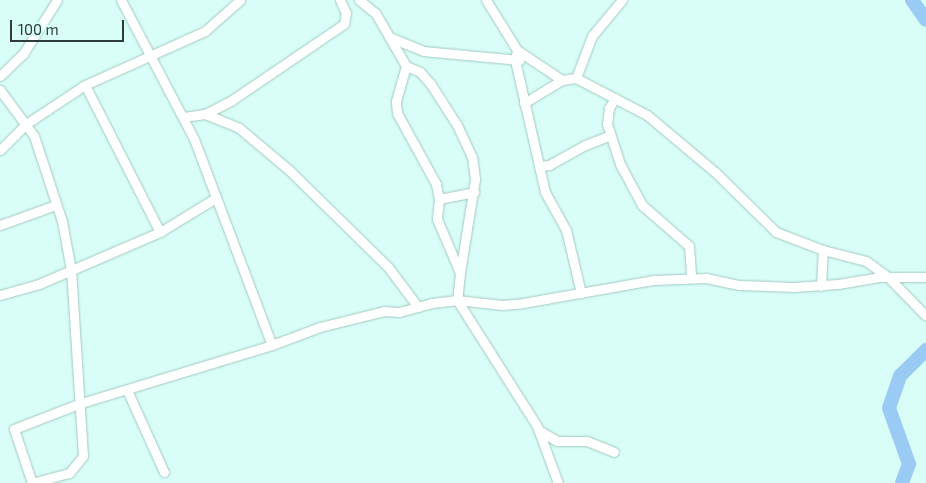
<!DOCTYPE html>
<html>
<head>
<meta charset="utf-8">
<style>
  body { margin:0 }
  #map { position:relative; width:926px; height:483px; overflow:hidden; background:#d8fef7; font-family:"Exo 2",sans-serif }
  div>[style] { position:absolute }
  .river>* { height:14px; margin:-7px; padding:0 7px; transform-origin:7px; border-radius:7px; background:#9acbf5 }
  .roads { filter:drop-shadow(0 0 1px #a3c8c2) drop-shadow(0 0 1px #a3c8c2) }
  .minor>* { height:9px; margin:-4.5px; padding:0 4.5px; transform-origin:4.5px; border-radius:4.5px; background:#fff }
  span { translate:-50% -50%; white-space:nowrap; text-align:center; line-height:1.15; -webkit-text-stroke:5px #d8fef7; paint-order:stroke }
  .scale { position:absolute; left:10px; top:20px; width:114px; height:22px; box-sizing:border-box; border:2px solid #2d3c3a; border-top:0; padding-left:6px; font-size:15px; line-height:18px; white-space:nowrap; color:#2d3c3a; -webkit-text-stroke:4px #d8fef7; paint-order:stroke }
</style>
</head>
<body>
<div id="map">
  <div class="river">
    <div style="left:912px;top:0;width:24px;rotate:55deg"></div>
    <div style="left:902px;top:483px;width:20px;rotate:-70deg"></div>
    <div style="left:909px;top:464px;width:59px;rotate:-109.7deg"></div>
    <div style="left:889px;top:408px;width:34px;rotate:-71deg"></div>
    <div style="left:900px;top:376px;width:37px;rotate:-45deg"></div>
  </div>
  <div class="roads">
    <div class="minor">
      <div style="left:121px;top:0;width:157px;rotate:62.3deg"></div>
      <div style="left:194px;top:139px;width:220px;rotate:69.3deg"></div>
      <div style="left:359px;top:0;width:22px;rotate:39deg"></div>
      <div style="left:376px;top:14px;width:60px;rotate:60deg"></div>
      <div style="left:406px;top:66px;width:37px;rotate:106deg"></div>
      <div style="left:396px;top:102px;width:11px;rotate:85deg"></div>
      <div style="left:397px;top:113px;width:81px;rotate:61.2deg"></div>
      <div style="left:436px;top:184px;width:15px;rotate:79deg"></div>
      <div style="left:439px;top:199px;width:20px;rotate:96deg"></div>
      <div style="left:437px;top:219px;width:59px;rotate:66.9deg"></div>
      <div style="left:460px;top:273px;width:27px;rotate:96deg"></div>
      <div style="left:457px;top:300px;width:149px;rotate:57.6deg"></div>
      <div style="left:537px;top:426px;width:61px;rotate:69.8deg"></div>
      <div style="left:486px;top:0;width:59px;rotate:58.2deg"></div>
      <div style="left:517px;top:50px;width:54px;rotate:33.7deg"></div>
      <div style="left:562px;top:80px;width:14px;rotate:-8deg"></div>
      <div style="left:576px;top:78px;width:80px;rotate:27.5deg"></div>
      <div style="left:647px;top:115px;width:89px;rotate:40deg"></div>
      <div style="left:715px;top:172px;width:86px;rotate:44.5deg"></div>
      <div style="left:776px;top:232px;width:50px;rotate:21deg"></div>
      <div style="left:823px;top:250px;width:44px;rotate:14.3deg"></div>
      <div style="left:866px;top:261px;width:27px;rotate:36deg"></div>
      <div style="left:888px;top:277px;width:54px;rotate:45.7deg"></div>
      <div style="left:389px;top:37px;width:37px;rotate:22deg"></div>
      <div style="left:423px;top:51px;width:97px;rotate:5.3deg"></div>
      <div style="left:517px;top:50px;width:10px;rotate:101deg"></div>
      <div style="left:515px;top:60px;width:135px;rotate:77.2deg"></div>
      <div style="left:545px;top:192px;width:43px;rotate:61.1deg"></div>
      <div style="left:566px;top:230px;width:65px;rotate:76.6deg"></div>
      <div style="left:406px;top:66px;width:15px;rotate:23deg"></div>
      <div style="left:420px;top:72px;width:15px;rotate:48deg"></div>
      <div style="left:430px;top:83px;width:50px;rotate:57.3deg"></div>
      <div style="left:457px;top:125px;width:35px;rotate:65deg"></div>
      <div style="left:472px;top:157px;width:22px;rotate:82deg"></div>
      <div style="left:475px;top:179px;width:95px;rotate:99.1deg"></div>
      <div style="left:0;top:76px;width:32px;rotate:-44deg"></div>
      <div style="left:23px;top:54px;width:64px;rotate:-57.8deg"></div>
      <div style="left:576px;top:78px;width:45px;rotate:-69.1deg"></div>
      <div style="left:592px;top:36px;width:47px;rotate:-50.2deg"></div>
      <div style="left:85px;top:85px;width:165px;rotate:63deg"></div>
      <div style="left:0;top:90px;width:57px;rotate:53.5deg"></div>
      <div style="left:34px;top:136px;width:89px;rotate:71.8deg"></div>
      <div style="left:62px;top:221px;width:50px;rotate:79.6deg"></div>
      <div style="left:71px;top:270px;width:186px;rotate:86.3deg"></div>
      <div style="left:83px;top:456px;width:22px;rotate:129deg"></div>
      <div style="left:69px;top:473px;width:38px;rotate:165deg"></div>
      <div style="left:615px;top:98px;width:12px;rotate:121deg"></div>
      <div style="left:609px;top:108px;width:16px;rotate:97deg"></div>
      <div style="left:607px;top:124px;width:42px;rotate:72deg"></div>
      <div style="left:620px;top:164px;width:47px;rotate:61.8deg"></div>
      <div style="left:642px;top:205px;width:62px;rotate:41.1deg"></div>
      <div style="left:689px;top:246px;width:32px;rotate:86deg"></div>
      <div style="left:524px;top:103px;width:44px;rotate:-31.2deg"></div>
      <div style="left:205px;top:114px;width:37px;rotate:22deg"></div>
      <div style="left:239px;top:128px;width:65px;rotate:40deg"></div>
      <div style="left:289px;top:170px;width:139px;rotate:44.4deg"></div>
      <div style="left:388px;top:267px;width:50px;rotate:53.1deg"></div>
      <div style="left:183px;top:117px;width:22px;rotate:-8deg"></div>
      <div style="left:205px;top:114px;width:30px;rotate:-27deg"></div>
      <div style="left:232px;top:100px;width:135px;rotate:-34.2deg"></div>
      <div style="left:344px;top:24px;width:11px;rotate:-80deg"></div>
      <div style="left:346px;top:13px;width:14px;rotate:-115deg"></div>
      <div style="left:0;top:150px;width:37px;rotate:-45deg"></div>
      <div style="left:26px;top:124px;width:71px;rotate:-33.5deg"></div>
      <div style="left:85px;top:85px;width:132px;rotate:-24.2deg"></div>
      <div style="left:205px;top:31px;width:47px;rotate:-41.5deg"></div>
      <div style="left:539px;top:166px;width:10px;rotate:-6deg"></div>
      <div style="left:549px;top:165px;width:41px;rotate:-29.1deg"></div>
      <div style="left:585px;top:145px;width:26px;rotate:-21deg"></div>
      <div style="left:439px;top:199px;width:36px;rotate:-11deg"></div>
      <div style="left:0;top:225px;width:59px;rotate:-19.7deg"></div>
      <div style="left:821px;top:286px;width:36px;rotate:-87deg"></div>
      <div style="left:0;top:295px;width:41px;rotate:-15.8deg"></div>
      <div style="left:39px;top:284px;width:132px;rotate:-23.3deg"></div>
      <div style="left:160px;top:232px;width:63px;rotate:-31.4deg"></div>
      <div style="left:127px;top:390px;width:90px;rotate:65.7deg"></div>
      <div style="left:540px;top:431px;width:20px;rotate:30deg"></div>
      <div style="left:557px;top:441px;width:30px"></div>
      <div style="left:587px;top:441px;width:29px;rotate:22deg"></div>
      <div style="left:32px;top:483px;width:57px;rotate:-108.4deg"></div>
      <div style="left:14px;top:429px;width:69px;rotate:-21.3deg"></div>
      <div style="left:78px;top:404px;width:203px;rotate:-16.9deg"></div>
      <div style="left:272px;top:345px;width:51px;rotate:-20.6deg"></div>
      <div style="left:320px;top:327px;width:66px;rotate:-14deg"></div>
      <div style="left:384px;top:311px;width:15px;rotate:4deg"></div>
      <div style="left:399px;top:312px;width:34px;rotate:-15deg"></div>
      <div style="left:432px;top:303px;width:25px;rotate:-7deg"></div>
      <div style="left:457px;top:300px;width:45px;rotate:6.3deg"></div>
      <div style="left:502px;top:305px;width:21px;rotate:-5deg"></div>
      <div style="left:523px;top:303px;width:133px;rotate:-10deg"></div>
      <div style="left:654px;top:280px;width:52px;rotate:-2.2deg"></div>
      <div style="left:706px;top:278px;width:34px;rotate:12deg"></div>
      <div style="left:739px;top:285px;width:55px;rotate:2.1deg"></div>
      <div style="left:794px;top:287px;width:44px;rotate:-3.9deg"></div>
      <div style="left:838px;top:284px;width:43px;rotate:-9.5deg"></div>
      <div style="left:880px;top:277px;width:46px"></div>
    </div>
  </div>
  <div class="scale">100 m</div>
</div>
</body>
</html>
